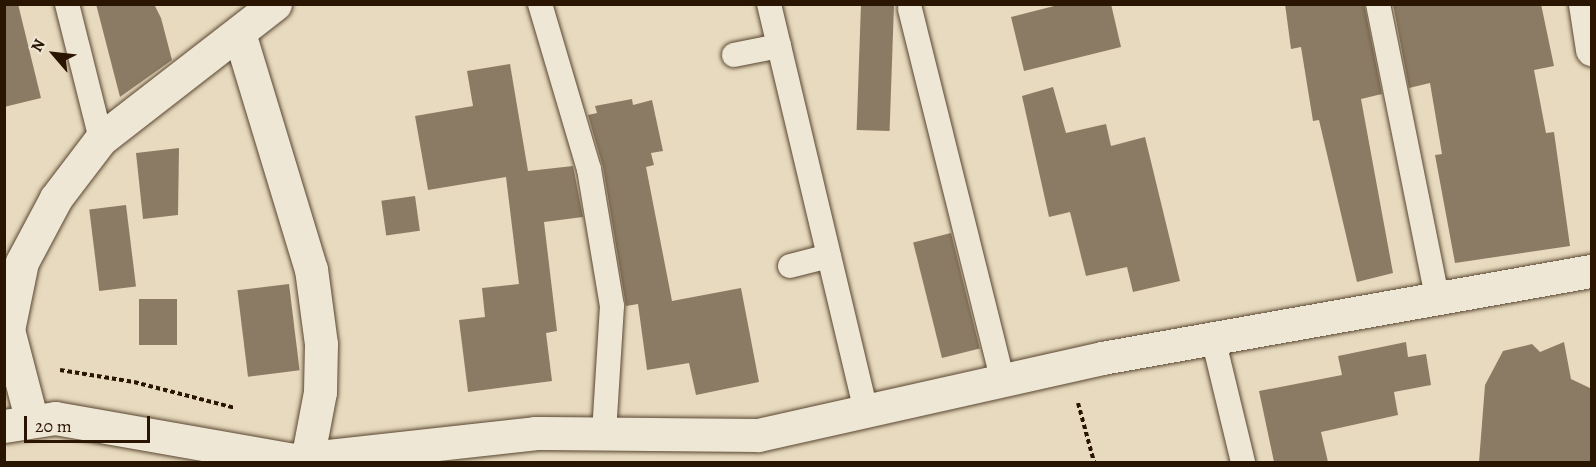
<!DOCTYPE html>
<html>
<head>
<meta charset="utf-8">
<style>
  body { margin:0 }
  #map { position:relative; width:1596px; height:467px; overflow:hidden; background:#e7dabe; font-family:Alegreya,serif }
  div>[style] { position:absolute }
  .building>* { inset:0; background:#8c7b64; transform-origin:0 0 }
  .path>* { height:4px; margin-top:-2px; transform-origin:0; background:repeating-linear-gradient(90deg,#2a1402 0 4.5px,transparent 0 7.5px) }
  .roads { filter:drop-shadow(0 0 2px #594631) drop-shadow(0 0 2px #594631) }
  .service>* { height:24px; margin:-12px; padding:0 12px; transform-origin:12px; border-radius:12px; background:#efe7d5 }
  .minor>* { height:33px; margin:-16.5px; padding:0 16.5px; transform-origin:16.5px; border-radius:16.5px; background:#efe7d5 }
  .tertiary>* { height:33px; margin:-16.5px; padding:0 16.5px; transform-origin:16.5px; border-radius:16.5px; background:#efe7d5 }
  span { translate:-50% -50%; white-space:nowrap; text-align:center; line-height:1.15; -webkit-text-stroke:4.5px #efe7d5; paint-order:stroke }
  .frame { position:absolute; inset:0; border:6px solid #2a1402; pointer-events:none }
  .north { position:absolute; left:24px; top:24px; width:60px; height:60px; -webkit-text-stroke:4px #efe7d5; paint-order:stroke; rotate:298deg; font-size:16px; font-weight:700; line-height:24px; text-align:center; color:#2a1402 }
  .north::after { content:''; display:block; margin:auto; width:21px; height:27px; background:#2a1402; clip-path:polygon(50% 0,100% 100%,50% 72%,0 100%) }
  .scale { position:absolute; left:24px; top:416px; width:126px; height:27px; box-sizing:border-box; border:3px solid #2a1402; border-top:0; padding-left:8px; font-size:18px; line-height:21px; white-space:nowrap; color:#2a1402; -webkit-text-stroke:4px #efe7d5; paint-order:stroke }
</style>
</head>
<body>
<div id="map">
  <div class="building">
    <div style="clip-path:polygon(4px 4px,18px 4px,41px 98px,4px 107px)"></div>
    <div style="clip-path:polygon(96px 4px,154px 4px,161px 18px,172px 60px,120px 97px)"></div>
    <div style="left:861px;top:4px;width:33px;height:126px;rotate:2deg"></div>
    <div style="clip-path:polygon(1062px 4px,1111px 4px,1121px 47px,1024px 71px,1011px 17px)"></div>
    <div style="clip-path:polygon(1285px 4px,1364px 4px,1382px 94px,1361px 99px,1393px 273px,1357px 282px,1319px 120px,1313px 121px,1301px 47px,1291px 49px)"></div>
    <div style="clip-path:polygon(1393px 4px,1541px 4px,1554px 66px,1534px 70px,1546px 133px,1554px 132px,1570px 246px,1455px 263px,1435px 155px,1442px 154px,1430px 83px,1409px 88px)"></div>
    <div style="clip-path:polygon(510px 64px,528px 171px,573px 166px,583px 217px,544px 222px,557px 331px,546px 333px,552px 381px,468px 392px,459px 320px,485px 317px,482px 288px,519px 284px,506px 177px,428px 190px,415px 116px,473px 106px,467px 71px)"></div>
    <div style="clip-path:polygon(1053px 87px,1066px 133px,1106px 124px,1111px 146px,1145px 137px,1180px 281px,1133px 292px,1127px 267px,1086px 276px,1070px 212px,1049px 217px,1022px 96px)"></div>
    <div style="clip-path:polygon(632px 99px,633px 105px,652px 100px,663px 151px,651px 153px,654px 165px,646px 167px,672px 301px,741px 288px,759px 382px,696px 395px,689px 363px,647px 370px,638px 304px,626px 306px,603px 167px,588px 115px,597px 113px,595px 106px)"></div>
    <div style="clip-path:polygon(179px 148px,178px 215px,143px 219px,136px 153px)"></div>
    <div style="left:415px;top:196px;width:35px;height:34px;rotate:82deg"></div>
    <div style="left:126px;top:205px;width:82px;height:37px;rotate:83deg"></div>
    <div style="left:951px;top:233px;width:119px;height:39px;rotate:76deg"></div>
    <div style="left:289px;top:284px;width:87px;height:52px;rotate:83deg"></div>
    <div style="left:139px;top:299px;width:38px;height:46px"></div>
    <div style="clip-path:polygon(1406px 342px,1408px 357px,1426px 354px,1431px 385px,1394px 392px,1398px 415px,1321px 432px,1328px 462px,1274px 462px,1259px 391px,1342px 375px,1338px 356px)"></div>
    <div style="clip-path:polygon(1564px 342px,1571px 379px,1592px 389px,1592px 462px,1479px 462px,1485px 385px,1503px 351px,1532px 344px,1540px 352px)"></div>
  </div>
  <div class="path">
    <div style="left:60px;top:370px;width:75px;rotate:9.2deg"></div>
    <div style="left:134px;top:382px;width:104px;rotate:14.4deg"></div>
    <div style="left:1078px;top:403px;width:61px;rotate:74.8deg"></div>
  </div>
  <div class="roads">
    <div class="service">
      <div style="left:67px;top:4px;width:139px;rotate:75.9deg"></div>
      <div style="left:540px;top:4px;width:172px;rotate:73.5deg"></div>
      <div style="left:589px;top:169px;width:139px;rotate:80.5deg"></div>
      <div style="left:612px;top:306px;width:128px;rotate:93.6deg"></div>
      <div style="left:769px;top:4px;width:418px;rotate:76.6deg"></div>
      <div style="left:1378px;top:4px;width:303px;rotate:78.6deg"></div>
      <div style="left:910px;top:9px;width:384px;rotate:76deg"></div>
      <div style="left:734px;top:55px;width:46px;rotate:-11.3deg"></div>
      <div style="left:790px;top:266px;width:40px;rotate:-14.4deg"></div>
      <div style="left:1213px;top:338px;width:128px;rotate:76.4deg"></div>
    </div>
    <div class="minor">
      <div style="left:1585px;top:4px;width:46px;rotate:81.2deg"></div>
      <div style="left:240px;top:36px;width:244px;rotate:73.1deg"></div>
      <div style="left:311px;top:269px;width:76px;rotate:82.4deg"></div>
      <div style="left:321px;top:344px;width:48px;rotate:91.2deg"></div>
      <div style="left:320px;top:392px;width:69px;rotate:100.8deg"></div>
      <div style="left:31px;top:418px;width:91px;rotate:-104.6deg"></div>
      <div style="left:8px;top:330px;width:69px;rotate:-78.4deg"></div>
      <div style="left:22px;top:262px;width:72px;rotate:-62deg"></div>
      <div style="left:56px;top:198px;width:74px;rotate:-52.7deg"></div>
      <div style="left:101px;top:139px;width:220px;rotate:-37.8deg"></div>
      <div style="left:292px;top:460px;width:244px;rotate:-6.3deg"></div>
      <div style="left:535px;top:433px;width:223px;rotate:0.5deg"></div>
      <div style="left:758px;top:435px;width:353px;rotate:-12.6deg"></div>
      <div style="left:1102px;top:358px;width:498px;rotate:-10.1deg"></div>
    </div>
    <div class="tertiary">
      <div style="left:4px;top:426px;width:52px;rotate:-8.9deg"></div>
      <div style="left:55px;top:418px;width:241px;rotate:10deg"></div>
    </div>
  </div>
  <div class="frame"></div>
  <div class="north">N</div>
  <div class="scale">20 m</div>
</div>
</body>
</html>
